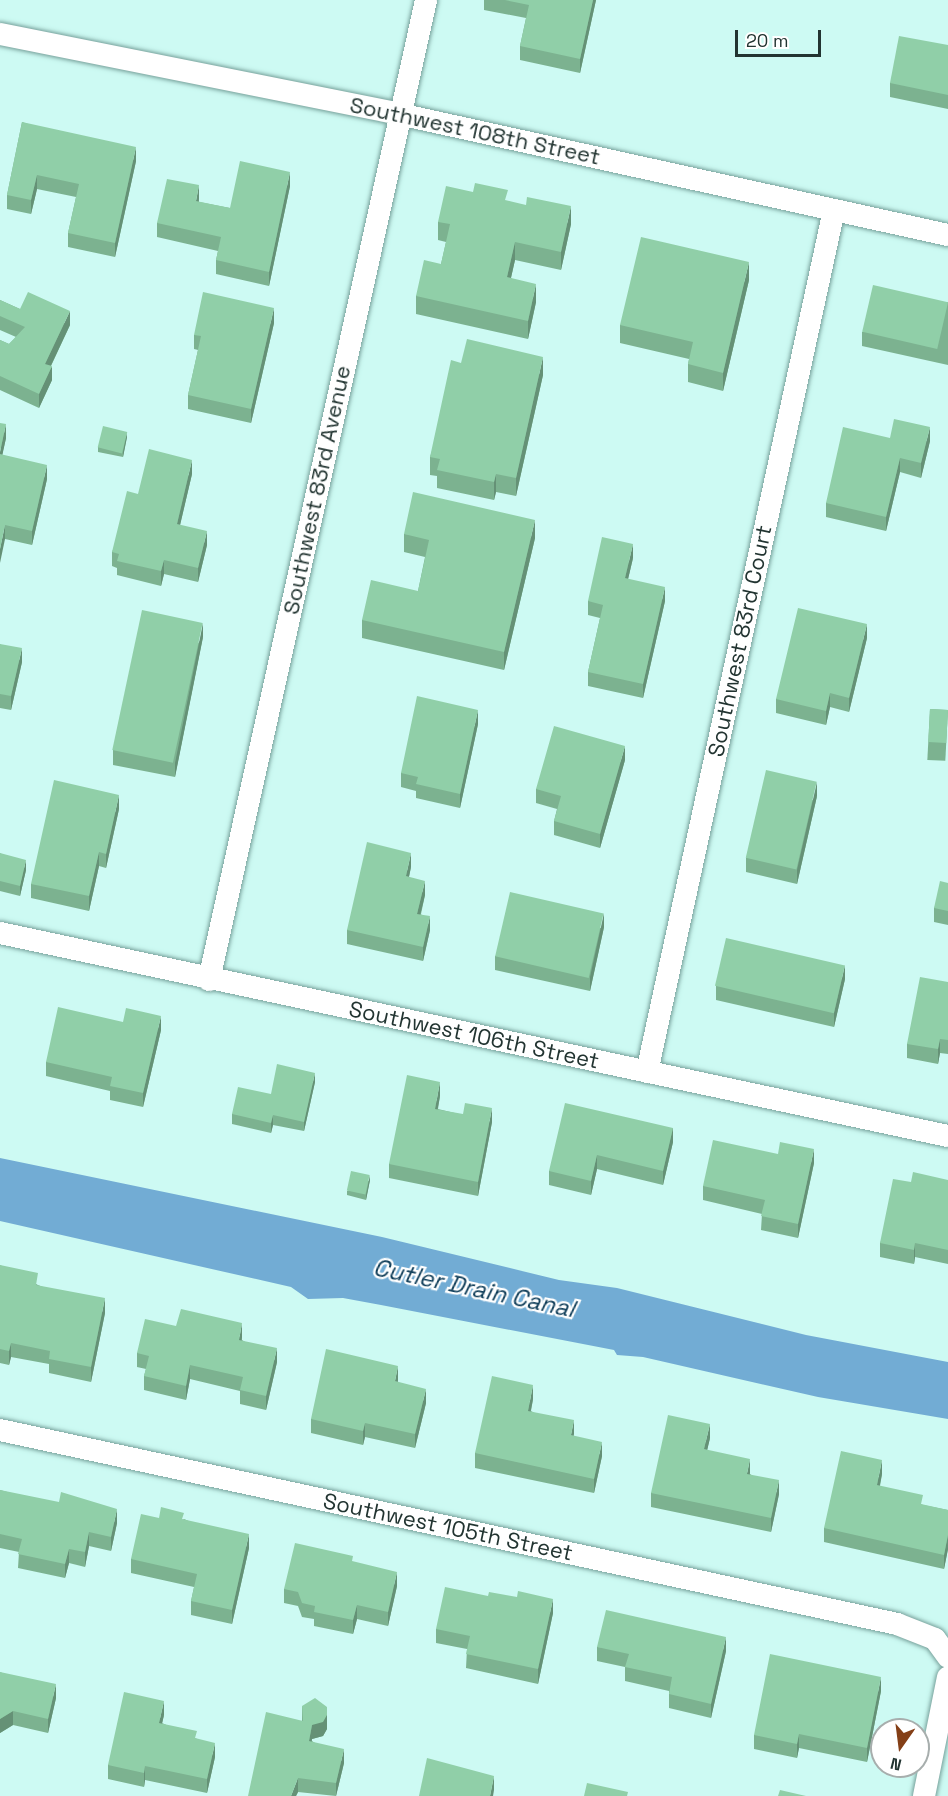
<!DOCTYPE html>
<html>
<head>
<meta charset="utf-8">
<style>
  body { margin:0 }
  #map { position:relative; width:948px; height:1796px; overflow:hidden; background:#cdfaf3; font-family:"Space Grotesk",sans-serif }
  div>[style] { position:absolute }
  .water>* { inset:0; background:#72acd4 }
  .roads { filter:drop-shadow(0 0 2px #77a19b) drop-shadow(0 0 2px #77a19b) }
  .street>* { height:22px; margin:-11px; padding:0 11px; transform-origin:11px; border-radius:11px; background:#fff }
  .wall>* { inset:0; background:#7cb290; transform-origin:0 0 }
  .shaded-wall>* { inset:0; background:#659176 }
  .building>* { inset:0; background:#90cfa8; transform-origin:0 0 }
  span { translate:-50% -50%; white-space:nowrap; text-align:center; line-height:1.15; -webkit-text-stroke:4.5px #fff; paint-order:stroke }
  .street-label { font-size:22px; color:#223431 }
  .water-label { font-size:24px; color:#0d3c58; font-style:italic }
  .north { position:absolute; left:870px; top:1718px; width:60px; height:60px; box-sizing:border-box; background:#fff; border:2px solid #a7aead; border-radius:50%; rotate:194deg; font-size:16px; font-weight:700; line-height:24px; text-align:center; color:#223431 }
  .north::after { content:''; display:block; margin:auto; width:21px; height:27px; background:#843f17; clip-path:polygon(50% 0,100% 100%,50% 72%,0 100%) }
  .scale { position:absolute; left:735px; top:30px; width:86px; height:27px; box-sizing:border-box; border:3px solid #223431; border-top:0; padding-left:8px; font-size:18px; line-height:21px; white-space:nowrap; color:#223431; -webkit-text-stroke:4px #fff; paint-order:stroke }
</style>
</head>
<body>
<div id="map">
  <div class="water">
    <div style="clip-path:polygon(0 1158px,382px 1237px,559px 1280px,617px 1288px,806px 1335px,948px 1362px,948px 1419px,818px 1397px,643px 1357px,617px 1355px,614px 1350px,381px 1305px,343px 1298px,308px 1299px,291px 1287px,0 1221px)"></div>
  </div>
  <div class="roads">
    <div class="street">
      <div style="left:0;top:34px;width:407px;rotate:11.3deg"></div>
      <div style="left:399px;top:114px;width:562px;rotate:12.43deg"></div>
      <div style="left:0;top:933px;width:969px;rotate:12.09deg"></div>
      <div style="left:209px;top:980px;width:1004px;rotate:-77.51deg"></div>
      <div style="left:647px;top:1072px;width:882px;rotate:-77.76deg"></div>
      <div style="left:0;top:1430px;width:918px;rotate:12.2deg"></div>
      <div style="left:897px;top:1624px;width:41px;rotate:21.5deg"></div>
      <div style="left:935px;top:1639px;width:22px;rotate:54deg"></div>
      <div style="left:924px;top:1796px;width:121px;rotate:-78.6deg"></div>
    </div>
  </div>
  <div class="wall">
    <div style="clip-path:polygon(484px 0,596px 0,580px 73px,520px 60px,520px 46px,526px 18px,484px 10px)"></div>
    <div style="clip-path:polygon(948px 45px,948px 109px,890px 97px,890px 83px)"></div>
    <div style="clip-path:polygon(22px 122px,136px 161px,115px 257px,68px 247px,68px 233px,76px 197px,37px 189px,31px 214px,7px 209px,7px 195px)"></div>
    <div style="clip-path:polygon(290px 186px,269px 286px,216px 274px,216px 260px,218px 251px,157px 237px,157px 223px,199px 199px,199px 202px,230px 208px)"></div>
    <div style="clip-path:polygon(508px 201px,571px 224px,561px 270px,515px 260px,511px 278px,536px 302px,528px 339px,416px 314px,416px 296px,441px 264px,446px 242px,438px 240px,438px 222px)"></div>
    <div style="clip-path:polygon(749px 280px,723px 391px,688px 382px,688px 364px,689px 359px,620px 343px,620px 325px)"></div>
    <div style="clip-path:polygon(0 300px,20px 309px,70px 325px,51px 366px,52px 380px,39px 408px,0 390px,0 340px,9px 344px,16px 337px,0 330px)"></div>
    <div style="clip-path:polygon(948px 302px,948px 365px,862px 346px,862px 332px)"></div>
    <div style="clip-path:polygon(274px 323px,251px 423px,188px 409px,188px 395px,198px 350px,194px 349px,194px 335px)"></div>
    <div style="clip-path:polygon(461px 363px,543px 375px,516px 496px,496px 492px,494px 500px,437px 488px,437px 476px,430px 475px,430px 457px)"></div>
    <div style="clip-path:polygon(0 423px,6px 438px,2px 455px,47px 479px,32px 545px,5px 539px)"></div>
    <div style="clip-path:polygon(127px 437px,123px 457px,98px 452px,98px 447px)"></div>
    <div style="clip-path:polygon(890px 438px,930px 441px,921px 478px,900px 472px,886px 531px,826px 517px,826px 503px)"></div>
    <div style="clip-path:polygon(192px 474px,180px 525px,207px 545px,198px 582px,164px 574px,161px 586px,117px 575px,117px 568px,112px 566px,112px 552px,138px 494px)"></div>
    <div style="clip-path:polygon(404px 534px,535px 538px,504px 670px,362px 638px,362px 620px,418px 591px,425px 557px,404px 552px)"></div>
    <div style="clip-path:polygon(633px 558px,628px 579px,665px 601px,643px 698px,588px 686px,588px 672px,600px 618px,588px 615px,588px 601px)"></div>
    <div style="clip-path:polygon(203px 637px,175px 777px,113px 765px,113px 750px)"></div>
    <div style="clip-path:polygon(867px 638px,849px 712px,830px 707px,826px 725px,776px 713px,776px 699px)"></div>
    <div style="clip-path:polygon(0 644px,22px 662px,11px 710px,0 708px)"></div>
    <div style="left:930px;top:709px;width:18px;height:51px;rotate:3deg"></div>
    <div style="clip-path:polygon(478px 724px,460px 808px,416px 798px,416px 791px,401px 787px,401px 773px)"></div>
    <div style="clip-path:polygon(625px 760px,600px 848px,554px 835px,554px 821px,557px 809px,536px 803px,536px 789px)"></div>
    <div style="clip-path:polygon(817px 796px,797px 884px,746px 872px,746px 858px)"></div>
    <div style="clip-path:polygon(119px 809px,106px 868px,99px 866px,89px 911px,31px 898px,31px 884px)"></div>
    <div style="clip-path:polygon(0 853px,26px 870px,20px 896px,0 891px)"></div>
    <div style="clip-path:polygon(411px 867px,409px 877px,425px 895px,421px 914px,430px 930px,423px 961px,347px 944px,347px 930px)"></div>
    <div style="clip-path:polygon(948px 883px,948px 925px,934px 922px,934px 908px)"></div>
    <div style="clip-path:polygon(604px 927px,590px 991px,495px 970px,495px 956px)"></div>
    <div style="clip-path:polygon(845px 979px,834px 1027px,716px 1000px,716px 986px)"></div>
    <div style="clip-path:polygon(948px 982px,948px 1054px,940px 1053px,938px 1064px,907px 1058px,907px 1044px)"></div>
    <div style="clip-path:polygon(123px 1022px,161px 1030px,143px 1107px,110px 1100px,110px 1091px,46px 1076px,46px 1062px)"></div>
    <div style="clip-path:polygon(315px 1082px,304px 1131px,273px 1125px,271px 1133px,232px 1124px,232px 1114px,271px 1094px)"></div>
    <div style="clip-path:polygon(440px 1096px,438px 1109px,492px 1122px,478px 1196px,389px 1178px,389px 1164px)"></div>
    <div style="clip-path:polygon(673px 1128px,673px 1142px,663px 1185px,597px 1169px,591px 1195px,549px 1185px,549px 1171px)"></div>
    <div style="clip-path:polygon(814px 1163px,798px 1238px,761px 1230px,762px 1214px,703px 1200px,703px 1186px)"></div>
    <div style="clip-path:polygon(370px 1180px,366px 1200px,347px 1195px,347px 1191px)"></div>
    <div style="clip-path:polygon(948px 1180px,948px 1264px,915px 1257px,914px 1264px,880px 1257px,880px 1243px,911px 1182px)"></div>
    <div style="clip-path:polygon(0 1265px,38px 1285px,105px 1313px,91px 1382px,49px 1373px,49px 1364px,11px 1357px,9px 1365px,0 1363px)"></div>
    <div style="clip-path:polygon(176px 1326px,242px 1337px,242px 1340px,277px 1362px,266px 1410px,240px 1404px,240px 1391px,190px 1379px,186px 1400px,144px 1390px,144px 1376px,146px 1369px,137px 1367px,137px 1353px)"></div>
    <div style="clip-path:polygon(398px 1380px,398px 1382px,426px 1403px,415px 1448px,365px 1437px,363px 1445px,311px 1433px,311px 1419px)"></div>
    <div style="clip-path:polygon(533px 1399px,531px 1411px,574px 1436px,602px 1456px,594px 1493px,475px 1468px,475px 1453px)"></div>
    <div style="clip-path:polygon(710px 1438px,707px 1450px,750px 1474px,779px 1494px,771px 1532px,651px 1507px,651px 1493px)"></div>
    <div style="clip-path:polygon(882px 1474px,880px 1486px,923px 1505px,948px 1510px,948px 1549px,944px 1569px,824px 1542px,824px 1528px)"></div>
    <div style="clip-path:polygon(0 1490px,117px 1523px,111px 1551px,89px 1546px,85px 1567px,69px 1563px,65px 1578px,18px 1568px,19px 1552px,0 1548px)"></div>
    <div style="clip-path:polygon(184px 1519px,249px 1548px,232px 1624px,191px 1615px,191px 1601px,194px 1587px,131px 1573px,131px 1559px)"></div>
    <div style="clip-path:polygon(353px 1562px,397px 1586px,388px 1626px,357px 1619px,353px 1634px,314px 1626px,314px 1619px,302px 1617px,298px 1606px,284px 1603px,284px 1589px)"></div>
    <div style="clip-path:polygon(553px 1613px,538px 1684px,466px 1668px,467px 1649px,436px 1643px,436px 1629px)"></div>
    <div style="clip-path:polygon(597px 1647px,726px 1651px,711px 1718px,669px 1708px,669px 1691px,625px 1681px,625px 1667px,597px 1661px)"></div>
    <div style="clip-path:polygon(0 1672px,56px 1698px,48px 1733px,13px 1725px,0 1733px)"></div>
    <div style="clip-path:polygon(881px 1691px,867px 1762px,799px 1748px,797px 1758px,754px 1749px,754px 1735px)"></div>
    <div style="clip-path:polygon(302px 1706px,327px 1729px,323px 1736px,312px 1739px,312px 1741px,344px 1763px,336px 1796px,298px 1792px,296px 1796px,302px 1720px)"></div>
    <div style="clip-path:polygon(164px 1715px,162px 1723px,197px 1739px,215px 1757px,207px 1793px,145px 1780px,144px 1787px,108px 1779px,108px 1765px)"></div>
  </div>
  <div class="shaded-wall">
    <div style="clip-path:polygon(593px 0,596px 0,580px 73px,580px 59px)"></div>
    <div style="clip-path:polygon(136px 147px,136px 161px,115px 257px,115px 243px)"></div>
    <div style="clip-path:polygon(290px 172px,290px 186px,269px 286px,269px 272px)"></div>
    <div style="clip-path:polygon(37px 175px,37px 189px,31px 214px,31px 200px)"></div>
    <div style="clip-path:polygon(199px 185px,199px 199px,196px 215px,196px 201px)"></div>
    <div style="clip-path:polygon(571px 206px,571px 224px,561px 270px,561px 252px)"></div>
    <div style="clip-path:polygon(515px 242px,515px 260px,507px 295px,507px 277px)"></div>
    <div style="clip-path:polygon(749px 262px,749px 280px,723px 391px,723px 373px)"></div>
    <div style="clip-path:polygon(536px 284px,536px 302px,528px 339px,528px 321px)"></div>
    <div style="clip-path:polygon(274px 308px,274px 323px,251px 423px,251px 409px)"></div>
    <div style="clip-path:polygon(70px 311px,70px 325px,45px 378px,45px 364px)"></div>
    <div style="clip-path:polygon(543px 357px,543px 375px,516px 496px,516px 478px)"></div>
    <div style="clip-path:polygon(52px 366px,52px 380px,39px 408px,39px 394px)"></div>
    <div style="clip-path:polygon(6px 424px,6px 438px,0 466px,0 452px)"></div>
    <div style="clip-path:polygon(930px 427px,930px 441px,921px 478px,921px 463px)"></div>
    <div style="clip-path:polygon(127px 432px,127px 437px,123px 457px,123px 452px)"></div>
    <div style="clip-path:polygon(900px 458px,900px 472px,886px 531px,886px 517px)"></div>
    <div style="clip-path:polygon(192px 460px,192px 474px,177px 538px,177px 524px)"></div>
    <div style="clip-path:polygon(47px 465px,47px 479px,32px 545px,32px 531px)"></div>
    <div style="clip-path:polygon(496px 474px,496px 492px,494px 500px,494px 482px)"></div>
    <div style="clip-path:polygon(535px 520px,535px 538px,504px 670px,504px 652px)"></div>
    <div style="clip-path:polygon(5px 525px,5px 539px,0 563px,0 549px)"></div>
    <div style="clip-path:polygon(207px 531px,207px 545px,198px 582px,198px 568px)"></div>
    <div style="clip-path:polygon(633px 544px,633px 558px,625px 592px,625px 578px)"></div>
    <div style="clip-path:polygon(164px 560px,164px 574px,161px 586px,161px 571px)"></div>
    <div style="clip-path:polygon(665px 587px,665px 601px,643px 698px,643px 684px)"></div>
    <div style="clip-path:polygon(203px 623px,203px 637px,175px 777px,175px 763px)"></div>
    <div style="clip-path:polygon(867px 624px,867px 638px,849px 712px,849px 698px)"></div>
    <div style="clip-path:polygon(22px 648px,22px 662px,11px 710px,11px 696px)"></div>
    <div style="clip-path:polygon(830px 693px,830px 707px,826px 725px,826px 711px)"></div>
    <div style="clip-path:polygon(478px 710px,478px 724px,460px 808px,460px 794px)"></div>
    <div style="clip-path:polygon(625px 746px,625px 760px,600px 848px,600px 834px)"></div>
    <div style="clip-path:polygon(817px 782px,817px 796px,797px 884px,797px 870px)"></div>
    <div style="clip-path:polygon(119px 795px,119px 809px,106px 868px,106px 854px)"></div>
    <div style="clip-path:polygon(99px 852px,99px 866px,89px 911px,89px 896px)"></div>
    <div style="clip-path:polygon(411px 853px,411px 867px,406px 890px,406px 876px)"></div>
    <div style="clip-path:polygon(26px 860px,26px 870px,20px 896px,20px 886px)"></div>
    <div style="clip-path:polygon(425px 881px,425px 895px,417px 928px,417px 914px)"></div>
    <div style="clip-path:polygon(604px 913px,604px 927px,590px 991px,590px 977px)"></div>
    <div style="clip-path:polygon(430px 916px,430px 930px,423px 961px,423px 947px)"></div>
    <div style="clip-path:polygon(845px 965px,845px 979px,834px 1027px,834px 1013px)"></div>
    <div style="clip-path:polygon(161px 1016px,161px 1030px,143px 1107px,143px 1093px)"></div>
    <div style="clip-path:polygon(940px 1039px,940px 1053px,938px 1064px,938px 1049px)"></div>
    <div style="clip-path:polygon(315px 1073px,315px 1082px,304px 1131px,304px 1122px)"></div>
    <div style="clip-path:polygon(440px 1082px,440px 1096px,435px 1123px,435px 1109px)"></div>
    <div style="clip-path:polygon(492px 1108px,492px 1122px,478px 1196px,478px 1182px)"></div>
    <div style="clip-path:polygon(273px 1115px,273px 1125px,271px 1133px,271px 1123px)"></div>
    <div style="clip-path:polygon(673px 1128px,673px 1142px,663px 1185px,663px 1171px)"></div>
    <div style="clip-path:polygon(814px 1149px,814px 1163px,798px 1238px,798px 1224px)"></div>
    <div style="clip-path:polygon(597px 1155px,597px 1169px,591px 1195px,591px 1181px)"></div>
    <div style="clip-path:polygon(370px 1175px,370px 1180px,366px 1200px,366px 1195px)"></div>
    <div style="clip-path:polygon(915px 1243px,915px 1257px,914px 1264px,914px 1250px)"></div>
    <div style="clip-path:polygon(105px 1298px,105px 1313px,91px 1382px,91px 1367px)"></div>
    <div style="clip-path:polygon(242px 1323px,242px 1337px,239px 1354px,239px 1340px)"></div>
    <div style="clip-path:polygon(11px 1343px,11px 1357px,9px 1365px,9px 1351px)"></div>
    <div style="clip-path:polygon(277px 1348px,277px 1362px,266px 1410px,266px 1396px)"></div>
    <div style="clip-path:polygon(190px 1365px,190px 1379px,186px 1400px,186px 1386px)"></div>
    <div style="clip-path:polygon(398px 1366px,398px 1380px,395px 1396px,395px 1381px)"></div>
    <div style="clip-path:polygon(533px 1385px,533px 1399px,528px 1425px,528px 1411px)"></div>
    <div style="clip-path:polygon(426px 1389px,426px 1403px,415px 1448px,415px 1434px)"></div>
    <div style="clip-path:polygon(574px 1420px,574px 1434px,571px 1449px,571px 1435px)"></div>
    <div style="clip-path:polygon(365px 1423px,365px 1437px,363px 1445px,363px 1431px)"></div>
    <div style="clip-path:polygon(710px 1424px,710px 1438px,704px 1464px,704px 1449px)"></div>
    <div style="clip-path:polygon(602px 1442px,602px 1456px,594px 1493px,594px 1479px)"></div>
    <div style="clip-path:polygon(750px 1459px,750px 1473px,747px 1488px,747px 1474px)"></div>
    <div style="clip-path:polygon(882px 1460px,882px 1474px,877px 1499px,877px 1485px)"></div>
    <div style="clip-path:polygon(779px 1480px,779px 1494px,771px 1532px,771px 1518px)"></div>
    <div style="clip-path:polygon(117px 1509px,117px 1523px,111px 1551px,111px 1537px)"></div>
    <div style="clip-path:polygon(89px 1532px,89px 1546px,85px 1567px,85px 1552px)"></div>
    <div style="clip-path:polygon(249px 1534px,249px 1548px,232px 1624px,232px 1610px)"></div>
    <div style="clip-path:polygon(948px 1535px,948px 1549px,944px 1569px,944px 1555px)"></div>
    <div style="clip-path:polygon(69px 1549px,69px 1563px,65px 1578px,65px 1564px)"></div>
    <div style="clip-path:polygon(397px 1572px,397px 1586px,388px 1626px,388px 1612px)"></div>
    <div style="clip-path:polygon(553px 1599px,553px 1613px,538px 1684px,538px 1669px)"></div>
    <div style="clip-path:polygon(357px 1605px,357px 1619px,353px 1634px,353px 1620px)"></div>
    <div style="clip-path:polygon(726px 1637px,726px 1651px,711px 1718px,711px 1704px)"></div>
    <div style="clip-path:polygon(881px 1677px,881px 1691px,867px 1762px,867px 1748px)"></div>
    <div style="clip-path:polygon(56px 1684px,56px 1698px,48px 1733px,48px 1719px)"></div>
    <div style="clip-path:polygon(164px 1701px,164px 1715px,159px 1737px,159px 1723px)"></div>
    <div style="clip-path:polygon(327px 1707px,327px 1729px,323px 1736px,312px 1739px,309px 1755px,309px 1741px,312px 1725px)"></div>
    <div style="clip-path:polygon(13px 1711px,13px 1725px,0 1733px,0 1719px)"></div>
    <div style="clip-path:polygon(799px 1734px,799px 1748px,797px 1758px,797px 1744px)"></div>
    <div style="clip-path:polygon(215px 1743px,215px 1757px,207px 1793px,207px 1779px)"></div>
    <div style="clip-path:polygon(344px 1749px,344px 1763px,336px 1796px,336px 1783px)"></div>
    <div style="clip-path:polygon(145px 1766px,145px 1780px,144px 1787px,144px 1773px)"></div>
    <div style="clip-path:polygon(494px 1776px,494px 1790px,493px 1796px,490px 1796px)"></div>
    <div style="clip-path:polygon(298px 1778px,298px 1792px,296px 1796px,291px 1796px)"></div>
  </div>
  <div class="building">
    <div style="clip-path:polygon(505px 0,593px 0,580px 59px,520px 46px,529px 5px)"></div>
    <div style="clip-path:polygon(899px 36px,948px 45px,948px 95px,890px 83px)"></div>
    <div style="clip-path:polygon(22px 122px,136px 147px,115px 243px,68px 233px,79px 184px,37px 175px,31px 200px,7px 195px)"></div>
    <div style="clip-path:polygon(240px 161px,290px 172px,269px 272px,216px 260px,221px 237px,157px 223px,167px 179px,199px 185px,196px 201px,230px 208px)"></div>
    <div style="clip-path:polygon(475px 183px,508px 190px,505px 200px,526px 205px,527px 197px,571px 206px,561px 252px,515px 242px,507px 277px,536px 284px,528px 321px,416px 296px,424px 260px,441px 264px,450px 224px,438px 222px,446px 186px,473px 192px)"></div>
    <div style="clip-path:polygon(641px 237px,749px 262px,723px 373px,688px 364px,693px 342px,620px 325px)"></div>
    <div style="left:873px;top:285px;width:77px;height:48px;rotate:13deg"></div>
    <div style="clip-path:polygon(28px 292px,70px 311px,45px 364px,52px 366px,39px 394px,0 376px,0 340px,9px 344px,25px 327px,0 316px,0 300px,20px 309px)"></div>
    <div style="clip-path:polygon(203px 292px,274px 308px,251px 409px,188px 395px,201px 336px,194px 335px)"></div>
    <div style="clip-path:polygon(467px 339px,543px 357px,516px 478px,496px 474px,494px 482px,437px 470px,440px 459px,430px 457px,451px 360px,461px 363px)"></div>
    <div style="clip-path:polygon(894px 419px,930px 427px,921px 463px,900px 458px,886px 517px,826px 503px,843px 427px,890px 438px)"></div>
    <div style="clip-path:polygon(0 423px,6px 424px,0 452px)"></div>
    <div style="left:103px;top:426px;width:25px;height:22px;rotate:14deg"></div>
    <div style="clip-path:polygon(149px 449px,192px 460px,177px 524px,207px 531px,198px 568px,164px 560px,161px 571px,117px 561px,119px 554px,112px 552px,127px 491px,138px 494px)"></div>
    <div style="clip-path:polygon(0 454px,47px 465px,32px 531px,5px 525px,0 549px)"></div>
    <div style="clip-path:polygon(413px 492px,535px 520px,504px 652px,362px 620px,371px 580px,418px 591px,429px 540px,404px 534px)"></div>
    <div style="clip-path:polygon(602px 537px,633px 544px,625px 578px,665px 587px,643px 684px,588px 672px,603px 605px,588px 601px)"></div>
    <div style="clip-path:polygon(798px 608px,867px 624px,849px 698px,830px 693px,826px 711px,776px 699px)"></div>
    <div style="left:142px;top:610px;width:62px;height:143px;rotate:12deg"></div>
    <div style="clip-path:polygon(0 644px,22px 648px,11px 696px,0 694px)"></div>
    <div style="clip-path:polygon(417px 696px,478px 710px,460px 794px,416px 784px,418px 777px,401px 773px)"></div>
    <div style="left:930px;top:709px;width:18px;height:33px;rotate:3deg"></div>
    <div style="clip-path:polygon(554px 726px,625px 746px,600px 834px,554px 821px,561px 796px,536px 789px)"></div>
    <div style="left:766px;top:770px;width:52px;height:90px;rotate:13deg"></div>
    <div style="clip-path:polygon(54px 780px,119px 795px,106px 854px,99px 852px,89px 896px,31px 884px)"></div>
    <div style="clip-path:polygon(367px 842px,411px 853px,406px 876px,425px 881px,417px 914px,430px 916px,423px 947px,347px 930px)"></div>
    <div style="clip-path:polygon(0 853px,26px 860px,20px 886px,0 881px)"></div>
    <div style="clip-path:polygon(940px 881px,948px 883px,948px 911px,934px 908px)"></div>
    <div style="left:510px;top:892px;width:96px;height:66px;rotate:13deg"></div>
    <div style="left:726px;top:938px;width:122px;height:49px;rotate:13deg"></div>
    <div style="clip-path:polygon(920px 977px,948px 982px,948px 1040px,940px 1039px,938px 1049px,907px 1044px)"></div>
    <div style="clip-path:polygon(58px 1007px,123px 1022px,126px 1008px,161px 1016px,143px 1093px,110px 1086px,112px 1077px,46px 1062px)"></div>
    <div style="clip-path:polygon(277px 1064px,315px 1073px,304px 1122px,273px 1115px,271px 1123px,232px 1114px,238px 1087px,271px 1094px)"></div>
    <div style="clip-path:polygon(407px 1075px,440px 1082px,435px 1109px,463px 1114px,465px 1103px,492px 1108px,478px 1182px,389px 1164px)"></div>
    <div style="clip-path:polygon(565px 1103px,673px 1128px,663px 1171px,597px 1155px,591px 1181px,549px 1171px)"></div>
    <div style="clip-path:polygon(713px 1140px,778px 1154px,780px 1142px,814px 1149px,798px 1224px,761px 1216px,765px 1200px,703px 1186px)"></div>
    <div style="left:351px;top:1171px;width:19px;height:20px;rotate:12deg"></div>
    <div style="clip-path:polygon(913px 1172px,948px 1180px,948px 1250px,915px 1243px,914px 1250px,880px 1243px,893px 1179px,911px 1182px)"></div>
    <div style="clip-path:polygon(0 1265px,38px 1273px,36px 1285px,105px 1298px,91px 1367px,49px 1359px,50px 1351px,11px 1343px,9px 1351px,0 1349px)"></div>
    <div style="clip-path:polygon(181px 1309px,242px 1323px,239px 1340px,277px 1348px,266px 1396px,240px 1390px,243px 1377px,190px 1365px,186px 1386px,144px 1376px,149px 1356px,137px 1353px,145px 1319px,176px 1326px)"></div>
    <div style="clip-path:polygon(326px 1349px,398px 1366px,395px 1381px,426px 1389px,415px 1434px,365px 1423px,363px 1431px,311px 1419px)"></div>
    <div style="clip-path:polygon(492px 1376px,533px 1385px,528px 1411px,574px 1420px,571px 1435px,602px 1442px,594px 1479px,475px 1453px)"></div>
    <div style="clip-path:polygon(668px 1415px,710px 1424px,704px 1449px,750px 1459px,747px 1474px,779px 1480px,771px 1518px,651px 1493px)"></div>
    <div style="clip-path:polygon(841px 1451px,882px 1460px,877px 1485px,923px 1495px,921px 1504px,948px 1510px,948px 1535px,944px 1555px,824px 1528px)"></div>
    <div style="clip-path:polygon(0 1490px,59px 1502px,61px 1492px,117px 1509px,111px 1537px,89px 1532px,85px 1552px,69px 1549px,65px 1564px,18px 1554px,22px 1539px,0 1534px)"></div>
    <div style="clip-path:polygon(161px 1507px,184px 1513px,182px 1519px,249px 1534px,232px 1610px,191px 1601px,197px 1574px,131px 1559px,141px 1514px,159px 1518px)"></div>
    <div style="clip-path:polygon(295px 1543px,353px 1556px,352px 1561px,397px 1572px,388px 1612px,357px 1605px,353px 1620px,314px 1612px,315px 1606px,302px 1603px,298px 1592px,284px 1589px)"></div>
    <div style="clip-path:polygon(445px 1587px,488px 1596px,489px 1592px,517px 1597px,518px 1591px,553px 1599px,538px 1669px,466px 1654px,470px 1636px,436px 1629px)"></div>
    <div style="clip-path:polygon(606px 1610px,726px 1637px,711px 1704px,669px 1694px,672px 1677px,625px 1667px,629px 1654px,597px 1647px)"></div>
    <div style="clip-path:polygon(770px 1654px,881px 1677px,867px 1748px,799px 1734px,797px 1744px,754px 1735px)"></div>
    <div style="clip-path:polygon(0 1672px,56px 1684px,48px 1719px,13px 1711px,0 1719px)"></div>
    <div style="clip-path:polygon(124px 1692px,164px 1701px,159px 1723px,197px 1731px,195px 1738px,215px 1743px,207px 1779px,145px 1766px,144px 1773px,108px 1765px)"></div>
    <div style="clip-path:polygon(315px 1698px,327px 1707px,327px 1715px,323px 1722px,312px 1725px,309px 1741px,344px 1749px,336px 1783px,298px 1778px,291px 1796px,248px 1796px,266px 1712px,303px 1721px,302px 1706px)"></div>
    <div style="clip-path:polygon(427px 1758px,494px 1776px,490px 1796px,419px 1796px)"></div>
    <div style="clip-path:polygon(587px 1783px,628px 1792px,627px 1796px,584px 1796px)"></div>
    <div style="clip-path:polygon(780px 1790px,806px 1796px,778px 1796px)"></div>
  </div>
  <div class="street-label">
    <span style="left:475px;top:131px;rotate:12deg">Southwest 108th Street</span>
    <span style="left:317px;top:490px;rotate:-78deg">Southwest 83rd Avenue</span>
    <span style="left:740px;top:641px;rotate:-78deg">Southwest 83rd Court</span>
    <span style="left:474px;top:1035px;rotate:12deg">Southwest 106th Street</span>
    <span style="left:448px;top:1527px;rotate:12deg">Southwest 105th Street</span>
  </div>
  <div class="water-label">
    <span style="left:474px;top:1288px;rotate:12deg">Cutler Drain Canal</span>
  </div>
  <div class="north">N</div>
  <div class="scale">20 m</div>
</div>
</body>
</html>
